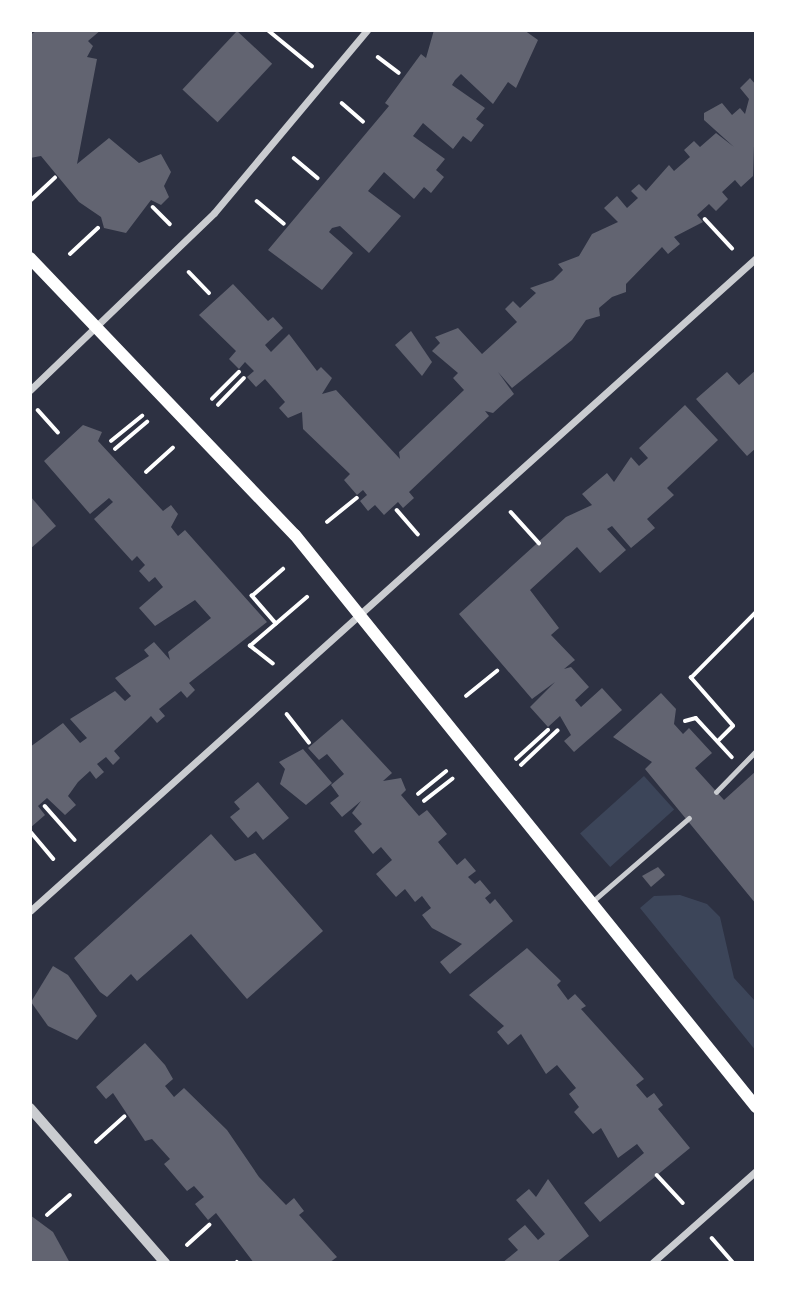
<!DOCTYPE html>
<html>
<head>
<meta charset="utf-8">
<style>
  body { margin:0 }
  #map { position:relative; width:786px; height:1293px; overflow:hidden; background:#2d3142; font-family:"PT Sans",sans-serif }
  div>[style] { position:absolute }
  .green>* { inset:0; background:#3c4559; transform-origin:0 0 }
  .building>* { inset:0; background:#626471; transform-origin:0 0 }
  .path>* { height:3.5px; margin:-1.75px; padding:0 1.75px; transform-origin:1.75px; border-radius:1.75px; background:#fff }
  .service>* { height:4.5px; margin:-2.25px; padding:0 2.25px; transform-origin:2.25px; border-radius:2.25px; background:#caccd0 }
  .minor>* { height:7px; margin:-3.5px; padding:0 3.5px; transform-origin:3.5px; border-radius:3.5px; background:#caccd0 }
  .tertiary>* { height:10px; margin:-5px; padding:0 5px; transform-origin:5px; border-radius:5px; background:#caccd0 }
  .secondary>* { height:12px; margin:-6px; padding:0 6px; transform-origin:6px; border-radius:6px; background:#fff }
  span { translate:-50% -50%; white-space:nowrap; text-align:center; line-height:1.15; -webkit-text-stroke:6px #fff; paint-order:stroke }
  .frame { position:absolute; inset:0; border:32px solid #fff; pointer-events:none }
</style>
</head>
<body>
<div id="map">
  <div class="green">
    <div style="left:644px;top:776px;width:45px;height:86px;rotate:48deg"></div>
    <div style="clip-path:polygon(680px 895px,707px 904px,720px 917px,734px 978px,756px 1002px,756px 1051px,640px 908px,654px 896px)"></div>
  </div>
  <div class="building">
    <div style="clip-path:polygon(38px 30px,101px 30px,88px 41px,93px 46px,87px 57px,97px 59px,77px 164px,109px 138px,139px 163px,161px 154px,171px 172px,164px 186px,169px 197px,161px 205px,151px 200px,126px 233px,104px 228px,101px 217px,79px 202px,41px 156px,30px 158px,30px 35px)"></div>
    <div style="clip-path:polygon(434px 30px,524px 30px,538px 40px,516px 88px,508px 82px,493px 104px,461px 74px,455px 80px,452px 85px,485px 108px,476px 119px,484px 125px,471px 142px,463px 136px,453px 149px,423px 123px,413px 136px,445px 159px,436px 170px,444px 177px,431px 193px,424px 187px,414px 199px,384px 172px,368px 191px,401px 216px,369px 253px,340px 226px,332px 228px,329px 232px,353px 253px,322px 290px,268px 250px,389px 106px,385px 103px,421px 54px,426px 58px)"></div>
    <div style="left:237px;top:31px;width:48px;height:80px;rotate:43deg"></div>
    <div style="clip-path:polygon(750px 78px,756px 85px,753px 176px,741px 187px,735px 180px,722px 192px,728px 199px,716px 211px,709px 204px,697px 215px,703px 222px,674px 237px,680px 244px,668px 254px,662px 247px,626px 284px,626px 292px,612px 297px,599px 308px,600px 316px,586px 320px,572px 340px,512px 388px,498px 372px,514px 394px,493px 413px,485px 411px,489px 416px,409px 492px,414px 498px,403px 508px,398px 502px,384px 515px,375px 505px,368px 511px,360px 501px,367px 495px,363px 490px,357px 495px,344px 480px,350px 474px,303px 429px,302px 412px,288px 418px,279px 408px,285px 402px,265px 379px,256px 387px,247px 377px,254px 371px,245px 362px,239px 369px,229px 359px,236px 351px,199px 315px,233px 284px,268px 321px,273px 317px,283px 328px,265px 345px,271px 352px,289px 334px,317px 371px,321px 367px,332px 378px,322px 394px,336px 390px,400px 459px,399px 452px,464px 390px,453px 378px,458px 373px,432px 351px,440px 343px,435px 337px,458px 328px,482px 354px,517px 322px,505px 309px,513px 301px,520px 308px,536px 293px,530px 288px,553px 280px,563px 270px,558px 264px,579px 256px,592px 234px,618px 222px,604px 208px,617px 196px,627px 208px,638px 198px,631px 191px,639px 184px,646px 191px,669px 165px,674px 171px,690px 157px,684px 150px,694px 141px,700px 147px,716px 133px,734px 147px,704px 120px,704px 113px,722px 103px,732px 115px,740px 108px,745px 114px,749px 99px,740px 88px)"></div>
    <div style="clip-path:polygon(411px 331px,432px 362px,422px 376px,395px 345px)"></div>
    <div style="clip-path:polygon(756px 370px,756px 448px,747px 456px,696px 399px,727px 372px,739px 385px)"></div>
    <div style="clip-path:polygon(685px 405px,718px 440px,667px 488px,674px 495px,647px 519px,655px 528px,631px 548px,612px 526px,607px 529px,626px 550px,600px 573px,577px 547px,530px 590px,559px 628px,551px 635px,575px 660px,564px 669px,571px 667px,589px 687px,575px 700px,581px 707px,602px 688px,622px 710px,574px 752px,564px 741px,571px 735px,560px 716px,548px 727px,530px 707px,555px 682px,532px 699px,459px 614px,566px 517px,592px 505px,582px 494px,607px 473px,614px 482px,631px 457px,639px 466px,648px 458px,639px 448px)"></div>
    <div style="clip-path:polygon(83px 425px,102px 432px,98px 441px,163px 511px,171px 505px,178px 514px,171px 527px,178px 536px,185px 530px,267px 622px,189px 683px,195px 690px,187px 698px,181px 691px,159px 709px,165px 716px,157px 723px,151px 716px,146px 721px,114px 751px,120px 758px,113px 765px,106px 757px,97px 764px,104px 772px,96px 779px,90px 771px,78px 782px,68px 796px,76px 805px,65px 815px,47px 798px,38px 806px,45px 815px,30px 828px,30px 747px,63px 723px,80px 743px,87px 738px,70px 719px,115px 691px,125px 701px,131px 696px,115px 678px,149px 656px,144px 650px,154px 642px,170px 660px,168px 652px,211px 618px,195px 600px,155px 626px,139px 608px,163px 587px,155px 577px,149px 582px,139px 571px,145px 565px,137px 556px,132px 561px,94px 519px,113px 502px,109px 498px,90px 514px,44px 461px)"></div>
    <div style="clip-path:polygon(30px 496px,56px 526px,30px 549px)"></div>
    <div style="clip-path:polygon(661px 693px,676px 709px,674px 724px,683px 734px,689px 728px,712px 753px,695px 768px,724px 800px,756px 771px,756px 904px,645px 769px,652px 762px,613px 737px)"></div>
    <div style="clip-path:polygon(342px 719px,392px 773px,383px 781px,401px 778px,406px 790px,401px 795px,419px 816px,427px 810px,447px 834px,438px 842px,457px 865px,465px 858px,476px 871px,468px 877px,475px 884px,480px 880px,491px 893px,485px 898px,490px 904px,495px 899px,513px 921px,450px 974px,440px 962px,462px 944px,432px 928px,422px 915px,431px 908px,422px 896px,415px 902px,405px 889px,396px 897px,376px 874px,392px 860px,381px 847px,373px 854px,354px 831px,362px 824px,352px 813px,361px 801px,342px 817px,330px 803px,339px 796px,331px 785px,344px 774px,327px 754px,319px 760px,308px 748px)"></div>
    <div style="clip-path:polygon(303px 749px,332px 783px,306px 805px,280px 784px,285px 769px,279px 762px)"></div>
    <div style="clip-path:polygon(258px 782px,289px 818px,263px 840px,256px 831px,248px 838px,230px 817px,240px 809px,234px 802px)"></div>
    <div style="clip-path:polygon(211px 834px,235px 861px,255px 853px,323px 931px,247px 999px,191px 934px,137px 981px,131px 974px,107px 997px,100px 992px,74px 958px)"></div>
    <div style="clip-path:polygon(658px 867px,665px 875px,651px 887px,642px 876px)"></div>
    <div style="clip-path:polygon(527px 948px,561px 981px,557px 985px,568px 1000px,575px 994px,586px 1006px,581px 1009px,644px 1079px,636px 1085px,647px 1098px,654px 1093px,663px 1105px,658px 1109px,690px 1148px,600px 1222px,584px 1203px,644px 1153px,637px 1144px,618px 1158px,601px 1128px,593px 1134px,574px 1112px,579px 1107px,569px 1094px,576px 1088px,557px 1065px,546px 1074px,521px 1034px,508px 1045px,497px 1032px,504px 1026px,469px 995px)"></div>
    <div style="clip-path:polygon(53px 966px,68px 975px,97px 1016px,77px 1040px,48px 1026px,31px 1002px)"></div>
    <div style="clip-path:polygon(145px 1043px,165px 1065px,173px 1079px,165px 1086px,174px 1097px,184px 1088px,227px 1130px,259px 1177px,286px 1205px,294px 1198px,304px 1211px,299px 1215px,337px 1257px,329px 1263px,254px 1263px,216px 1213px,208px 1220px,195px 1204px,204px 1197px,194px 1186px,187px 1191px,164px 1164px,170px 1159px,152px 1139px,145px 1141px,113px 1093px,106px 1099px,96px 1087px)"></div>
    <div style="clip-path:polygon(548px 1179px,589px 1236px,556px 1263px,502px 1263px,518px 1250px,508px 1239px,525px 1225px,538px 1240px,545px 1234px,516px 1200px,529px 1189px,536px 1197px)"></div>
    <div style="clip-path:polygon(30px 1215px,53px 1232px,70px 1263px,30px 1263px)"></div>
  </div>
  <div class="path">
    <div style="left:268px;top:30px;width:57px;rotate:39.3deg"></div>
    <div style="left:378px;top:57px;width:26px;rotate:37deg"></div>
    <div style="left:342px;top:103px;width:28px;rotate:41deg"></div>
    <div style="left:294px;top:158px;width:31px;rotate:40deg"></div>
    <div style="left:30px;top:201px;width:34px;rotate:-43deg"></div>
    <div style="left:257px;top:201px;width:35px;rotate:40deg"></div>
    <div style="left:153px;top:207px;width:24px;rotate:45deg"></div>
    <div style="left:705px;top:219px;width:40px;rotate:47deg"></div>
    <div style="left:70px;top:254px;width:38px;rotate:-43deg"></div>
    <div style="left:189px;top:272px;width:29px;rotate:46deg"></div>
    <div style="left:212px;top:399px;width:38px;rotate:-45deg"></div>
    <div style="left:218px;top:405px;width:37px;rotate:-46deg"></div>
    <div style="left:38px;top:410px;width:30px;rotate:48deg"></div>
    <div style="left:111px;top:441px;width:40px;rotate:-39deg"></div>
    <div style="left:115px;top:449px;width:42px;rotate:-40.2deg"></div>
    <div style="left:146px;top:472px;width:36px;rotate:-42deg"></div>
    <div style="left:397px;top:510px;width:32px;rotate:49deg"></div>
    <div style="left:511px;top:512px;width:42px;rotate:47.9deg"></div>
    <div style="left:327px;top:522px;width:38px;rotate:-39deg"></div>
    <div style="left:276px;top:624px;width:37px;rotate:-131deg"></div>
    <div style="left:252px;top:596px;width:41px;rotate:-41.1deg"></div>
    <div style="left:273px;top:664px;width:29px;rotate:-142deg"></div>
    <div style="left:250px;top:646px;width:75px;rotate:-40.7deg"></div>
    <div style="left:466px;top:696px;width:40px;rotate:-39deg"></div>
    <div style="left:287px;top:714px;width:36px;rotate:52deg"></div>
    <div style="left:685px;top:721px;width:11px;rotate:-15deg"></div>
    <div style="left:696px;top:718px;width:53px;rotate:47.3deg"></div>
    <div style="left:718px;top:741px;width:21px;rotate:-45deg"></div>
    <div style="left:733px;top:726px;width:64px;rotate:-131.2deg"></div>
    <div style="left:691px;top:678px;width:93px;rotate:-45.4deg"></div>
    <div style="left:516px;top:759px;width:43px;rotate:-42.2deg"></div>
    <div style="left:521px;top:765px;width:50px;rotate:-43.4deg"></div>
    <div style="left:418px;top:794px;width:36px;rotate:-39deg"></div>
    <div style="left:424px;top:801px;width:36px;rotate:-38deg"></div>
    <div style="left:45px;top:806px;width:45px;rotate:48.6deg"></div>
    <div style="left:31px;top:832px;width:35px;rotate:50deg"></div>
    <div style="left:96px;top:1142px;width:38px;rotate:-42deg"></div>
    <div style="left:657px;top:1175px;width:38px;rotate:47deg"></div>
    <div style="left:47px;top:1215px;width:30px;rotate:-41deg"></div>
    <div style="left:712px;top:1238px;width:33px;rotate:49deg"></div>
    <div style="left:187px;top:1245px;width:30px;rotate:-42deg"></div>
    <div style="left:236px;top:1263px;width:1px;rotate:-45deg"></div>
  </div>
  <div class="service">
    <div style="left:716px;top:792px;width:57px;rotate:-45.7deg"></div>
    <div style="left:592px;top:902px;width:128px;rotate:-40.9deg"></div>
  </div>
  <div class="minor">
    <div style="left:30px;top:390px;width:255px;rotate:-43.9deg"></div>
    <div style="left:214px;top:213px;width:239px;rotate:-50.1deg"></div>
    <div style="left:30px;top:911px;width:976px;rotate:-41.97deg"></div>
    <div style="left:652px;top:1263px;width:139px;rotate:-41.5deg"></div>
  </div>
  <div class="tertiary">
    <div style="left:30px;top:1108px;width:206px;rotate:48.9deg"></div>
  </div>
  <div class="secondary">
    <div style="left:30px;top:258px;width:383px;rotate:46.3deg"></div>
    <div style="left:295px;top:535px;width:735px;rotate:51.13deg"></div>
  </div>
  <div class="frame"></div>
</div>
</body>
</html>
